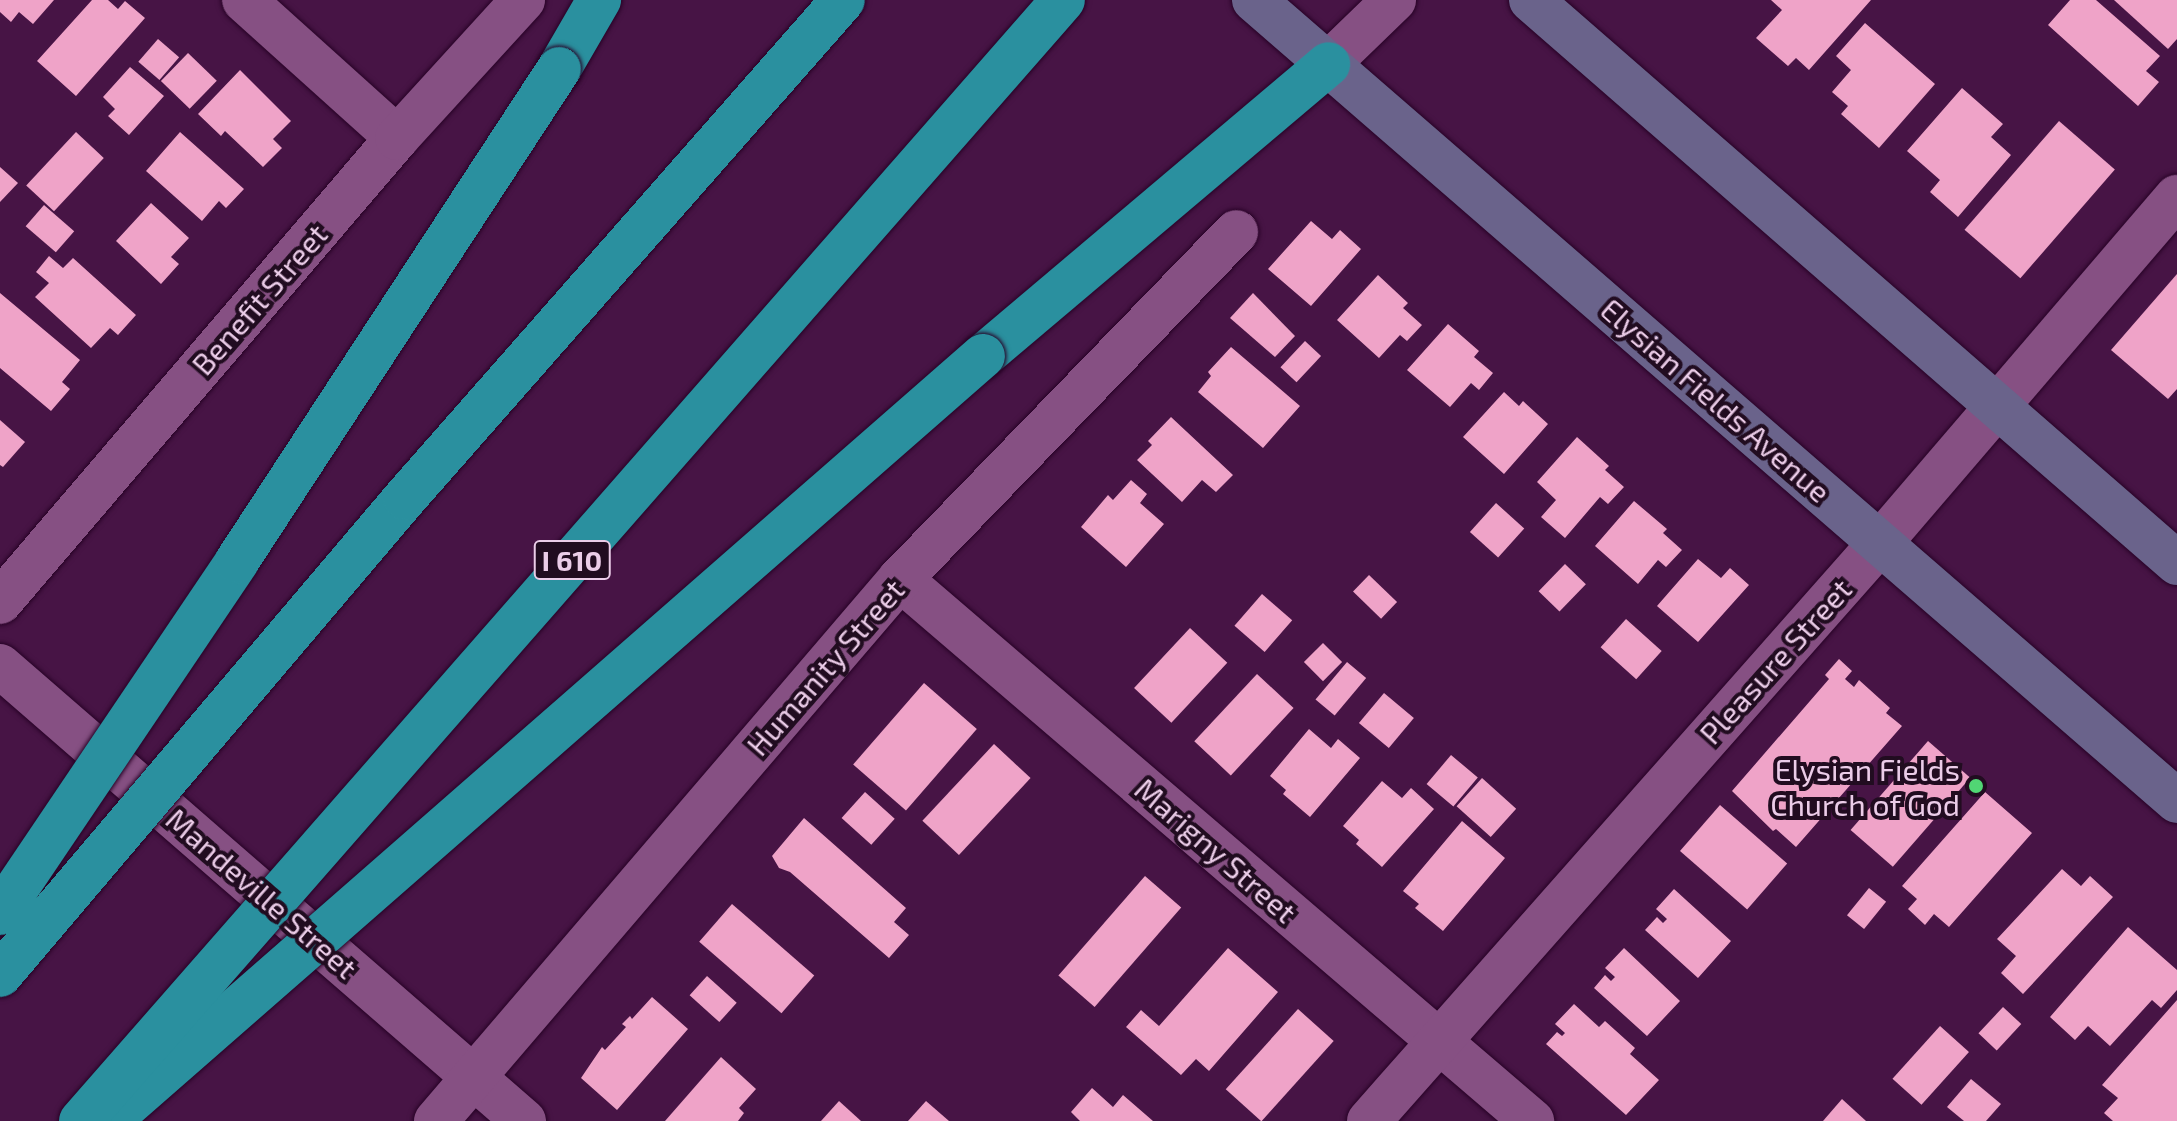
<!DOCTYPE html>
<html>
<head>
<meta charset="utf-8">
<style>
  body { margin:0 }
  #map { position:relative; width:2177px; height:1121px; overflow:hidden; background:#471445; font-family:"Exo 2",sans-serif }
  div>[style] { position:absolute }
  .building>* { inset:0; background:#efa3c8; transform-origin:0 0 }
  .roads { filter:drop-shadow(0 0 2px #270326) drop-shadow(0 0 2px #270326) }
  .minor>* { height:44px; margin:-22px; padding:0 22px; transform-origin:22px; border-radius:22px; background:#865083 }
  .tertiary>* { height:44px; margin:-22px; padding:0 22px; transform-origin:22px; border-radius:22px; background:#865083 }
  .secondary>* { height:44px; margin:-22px; padding:0 22px; transform-origin:22px; border-radius:22px; background:#6a638b }
  .motorway>* { height:44px; margin:-22px; padding:0 22px; transform-origin:22px; border-radius:22px; background:#2a909f }
  .bridges { filter:drop-shadow(0 0 2px #270326) drop-shadow(0 0 2px #270326) }
  .motorway-bridge>* { height:44px; margin:-22px; padding:0 22px; transform-origin:22px; border-radius:22px; background:#2a909f }
  .dots>* { width:22px; height:22px; translate:-50% -50%; box-sizing:border-box; border:4px solid #210c20; border-radius:50% }
  span { translate:-50% -50%; white-space:nowrap; text-align:center; line-height:1.15; -webkit-text-stroke:8px #210c20; paint-order:stroke }
  .shield-label span { padding:2px 6px; background:#210c20; border:2px solid; border-radius:6px; -webkit-text-stroke-width:0 }
  .shield-label { font-size:28px; color:#ebcce8; font-weight:700 }
  .street-label { font-size:30px; color:#ebcce8 }
  .poi-label { font-size:30px; color:#ebcce8 }
  .right { translate:-100% -50%; text-align:right }
</style>
</head>
<body>
<div id="map">
  <div class="building">
    <div style="clip-path:polygon(0 0,54px 0,33px 24px,19px 12px,11px 22px,0 12px)"></div>
    <div style="clip-path:polygon(92px 0,108px 0,118px 9px,125px 1px,145px 18px,76px 96px,37px 61px)"></div>
    <div style="clip-path:polygon(1771px 0,1871px 0,1809px 70px,1796px 58px,1788px 66px,1756px 38px,1782px 10px)"></div>
    <div style="clip-path:polygon(2070px 0,2096px 0,2160px 56px,2146px 71px,2159px 82px,2138px 106px,2048px 25px)"></div>
    <div style="clip-path:polygon(2114px 0,2177px 0,2177px 39px,2168px 49px)"></div>
    <div style="clip-path:polygon(1865px 23px,1935px 84px,1879px 148px,1841px 114px,1848px 106px,1832px 92px,1851px 70px,1836px 56px)"></div>
    <div style="left:158px;top:39px;width:28px;height:30px;rotate:41deg"></div>
    <div style="left:188px;top:53px;width:40px;height:39px;rotate:44deg"></div>
    <div style="clip-path:polygon(130px 67px,164px 96px,129px 135px,108px 116px,115px 109px,103px 97px)"></div>
    <div style="clip-path:polygon(240px 70px,291px 121px,273px 139px,282px 148px,263px 167px,225px 131px,221px 136px,198px 114px)"></div>
    <div style="clip-path:polygon(1962px 88px,2003px 124px,1991px 137px,2011px 155px,1958px 217px,1930px 192px,1940px 180px,1907px 151px)"></div>
    <div style="left:2059px;top:121px;width:74px;height:144px;rotate:41deg"></div>
    <div style="left:76px;top:132px;width:38px;height:73px;rotate:43deg"></div>
    <div style="clip-path:polygon(180px 132px,244px 189px,226px 208px,219px 201px,202px 221px,146px 171px)"></div>
    <div style="clip-path:polygon(0 167px,18px 183px,0 202px)"></div>
    <div style="clip-path:polygon(151px 203px,189px 238px,171px 257px,179px 264px,161px 284px,116px 241px)"></div>
    <div style="left:44px;top:205px;width:40px;height:28px;rotate:41deg"></div>
    <div style="clip-path:polygon(1311px 221px,1332px 239px,1340px 230px,1361px 249px,1311px 306px,1268px 269px)"></div>
    <div style="clip-path:polygon(49px 256px,63px 268px,73px 258px,136px 315px,118px 335px,110px 328px,91px 348px,35px 297px,49px 283px,36px 272px)"></div>
    <div style="clip-path:polygon(2177px 274px,2177px 389px,2168px 399px,2111px 350px)"></div>
    <div style="clip-path:polygon(1378px 275px,1408px 303px,1403px 308px,1422px 325px,1407px 341px,1400px 335px,1379px 358px,1337px 320px)"></div>
    <div style="clip-path:polygon(0 293px,80px 360px,62px 382px,70px 389px,51px 411px,0 368px)"></div>
    <div style="clip-path:polygon(1253px 293px,1295px 336px,1275px 357px,1230px 318px)"></div>
    <div style="clip-path:polygon(1448px 324px,1479px 351px,1474px 357px,1493px 373px,1479px 390px,1471px 383px,1450px 407px,1407px 370px)"></div>
    <div style="left:1305px;top:341px;width:22px;height:36px;rotate:43deg"></div>
    <div style="clip-path:polygon(1231px 347px,1300px 406px,1263px 448px,1198px 392px,1211px 376px,1208px 372px)"></div>
    <div style="clip-path:polygon(1504px 392px,1519px 406px,1523px 401px,1548px 424px,1504px 474px,1463px 437px)"></div>
    <div style="clip-path:polygon(1171px 417px,1233px 475px,1216px 492px,1202px 480px,1182px 502px,1137px 460px,1152px 445px,1148px 441px)"></div>
    <div style="clip-path:polygon(0 420px,25px 442px,3px 467px,0 465px)"></div>
    <div style="clip-path:polygon(1577px 437px,1609px 466px,1605px 470px,1624px 487px,1608px 504px,1600px 497px,1565px 538px,1541px 517px,1556px 500px,1537px 482px)"></div>
    <div style="clip-path:polygon(1131px 480px,1147px 494px,1140px 503px,1164px 524px,1126px 567px,1081px 527px,1108px 495px,1113px 500px)"></div>
    <div style="clip-path:polygon(1634px 501px,1667px 529px,1663px 533px,1682px 550px,1666px 567px,1658px 560px,1638px 584px,1595px 546px)"></div>
    <div style="left:1496px;top:503px;width:38px;height:39px;rotate:42deg"></div>
    <div style="clip-path:polygon(1698px 559px,1721px 578px,1730px 568px,1749px 585px,1698px 642px,1657px 606px)"></div>
    <div style="left:1565px;top:564px;width:29px;height:38px;rotate:44deg"></div>
    <div style="left:1369px;top:575px;width:39px;height:23px;rotate:44deg"></div>
    <div style="left:1262px;top:594px;width:40px;height:42px;rotate:41deg"></div>
    <div style="left:1626px;top:619px;width:48px;height:38px;rotate:42deg"></div>
    <div style="left:1190px;top:628px;width:51px;height:82px;rotate:43deg"></div>
    <div style="left:1323px;top:643px;width:27px;height:27px;rotate:45deg"></div>
    <div style="clip-path:polygon(1839px 659px,1852px 671px,1845px 679px,1854px 687px,1859px 680px,1890px 708px,1886px 713px,1902px 726px,1796px 847px,1776px 829px,1773px 831px,1732px 791px,1829px 679px,1825px 675px)"></div>
    <div style="left:1347px;top:662px;width:25px;height:49px;rotate:40deg"></div>
    <div style="left:1257px;top:674px;width:50px;height:92px;rotate:43deg"></div>
    <div style="left:924px;top:683px;width:70px;height:108px;rotate:41deg"></div>
    <div style="left:1384px;top:693px;width:39px;height:39px;rotate:40deg"></div>
    <div style="clip-path:polygon(1309px 729px,1331px 748px,1338px 739px,1360px 758px,1310px 817px,1283px 794px,1286px 790px,1270px 776px)"></div>
    <div style="left:1928px;top:741px;width:56px;height:118px;rotate:41deg"></div>
    <div style="left:994px;top:744px;width:50px;height:105px;rotate:43deg"></div>
    <div style="left:1451px;top:755px;width:35px;height:38px;rotate:40deg"></div>
    <div style="left:1482px;top:778px;width:46px;height:38px;rotate:42deg"></div>
    <div style="clip-path:polygon(1382px 781px,1402px 798px,1411px 788px,1434px 809px,1382px 867px,1356px 844px,1359px 840px,1343px 826px)"></div>
    <div style="left:865px;top:792px;width:40px;height:35px;rotate:42deg"></div>
    <div style="clip-path:polygon(1985px 792px,2032px 833px,1949px 927px,1934px 914px,1925px 925px,1908px 909px,1917px 899px,1902px 886px)"></div>
    <div style="left:1720px;top:805px;width:89px;height:61px;rotate:41deg"></div>
    <div style="clip-path:polygon(804px 818px,906px 908px,894px 922px,909px 935px,889px 958px,790px 872px,779px 868px,772px 856px)"></div>
    <div style="clip-path:polygon(1462px 821px,1505px 858px,1443px 931px,1415px 908px,1419px 904px,1403px 891px)"></div>
    <div style="clip-path:polygon(2062px 869px,2081px 886px,2090px 876px,2113px 897px,2023px 994px,2001px 973px,2016px 956px,1997px 939px)"></div>
    <div style="left:1145px;top:876px;width:48px;height:132px;rotate:41deg"></div>
    <div style="left:1869px;top:888px;width:22px;height:35px;rotate:39deg"></div>
    <div style="clip-path:polygon(1674px 889px,1731px 941px,1698px 978px,1645px 930px,1657px 917px,1663px 923px,1667px 919px,1656px 909px)"></div>
    <div style="left:732px;top:904px;width:109px;height:50px;rotate:41deg"></div>
    <div style="clip-path:polygon(2128px 927px,2177px 970px,2177px 990px,2161px 1008px,2152px 1000px,2110px 1046px,2088px 1026px,2075px 1040px,2050px 1017px)"></div>
    <div style="clip-path:polygon(1228px 948px,1278px 992px,1209px 1071px,1196px 1059px,1181px 1075px,1126px 1027px,1141px 1010px,1159px 1026px)"></div>
    <div style="clip-path:polygon(1624px 948px,1680px 1001px,1647px 1036px,1594px 988px,1605px 975px,1611px 981px,1615px 977px,1605px 968px)"></div>
    <div style="left:707px;top:976px;width:40px;height:26px;rotate:42deg"></div>
    <div style="clip-path:polygon(652px 997px,688px 1029px,617px 1110px,581px 1078px,602px 1047px,605px 1050px,626px 1027px,622px 1024px,630px 1016px,632px 1019px)"></div>
    <div style="clip-path:polygon(2177px 1000px,2177px 1121px,2113px 1121px,2104px 1113px,2118px 1098px,2102px 1085px)"></div>
    <div style="clip-path:polygon(1574px 1004px,1599px 1027px,1605px 1021px,1635px 1048px,1630px 1054px,1659px 1080px,1626px 1115px,1546px 1044px,1557px 1032px,1562px 1036px,1565px 1033px,1555px 1024px)"></div>
    <div style="left:2003px;top:1007px;width:25px;height:36px;rotate:43deg"></div>
    <div style="left:1298px;top:1009px;width:48px;height:108px;rotate:42deg"></div>
    <div style="left:1940px;top:1026px;width:39px;height:71px;rotate:42deg"></div>
    <div style="clip-path:polygon(721px 1057px,756px 1089px,739px 1108px,744px 1113px,738px 1121px,665px 1121px)"></div>
    <div style="clip-path:polygon(1971px 1079px,2001px 1104px,1986px 1121px,1964px 1121px,1947px 1107px)"></div>
    <div style="clip-path:polygon(1092px 1088px,1113px 1107px,1123px 1095px,1153px 1121px,1080px 1121px,1071px 1112px)"></div>
    <div style="clip-path:polygon(1842px 1099px,1866px 1121px,1823px 1121px)"></div>
    <div style="clip-path:polygon(839px 1101px,861px 1121px,821px 1121px)"></div>
    <div style="clip-path:polygon(926px 1101px,949px 1121px,908px 1121px)"></div>
  </div>
  <div class="roads">
    <div class="minor">
      <div style="left:244px;top:0;width:206px;rotate:42deg"></div>
      <div style="left:900px;top:579px;width:833px;rotate:40.62deg"></div>
      <div style="left:0;top:602px;width:611px;rotate:-49.45deg"></div>
      <div style="left:397px;top:138px;width:187px;rotate:-47.6deg"></div>
      <div style="left:0;top:666px;width:694px;rotate:40.97deg"></div>
      <div style="left:436px;top:1121px;width:713px;rotate:-49.43deg"></div>
      <div style="left:900px;top:579px;width:483px;rotate:-45.9deg"></div>
      <div style="left:1369px;top:1121px;width:771px;rotate:-48.52deg"></div>
      <div style="left:1880px;top:543px;width:456px;rotate:-49.4deg"></div>
    </div>
    <div class="tertiary">
      <div style="left:1328px;top:64px;width:92px;rotate:-44.1deg"></div>
    </div>
    <div class="secondary">
      <div style="left:1254px;top:0;width:1222px;rotate:40.95deg"></div>
      <div style="left:1531px;top:0;width:857px;rotate:41.07deg"></div>
    </div>
    <div class="motorway">
      <div style="left:559px;top:69px;width:80px;rotate:-59.9deg"></div>
      <div style="left:983px;top:356px;width:452px;rotate:-40.2deg"></div>
    </div>
  </div>
  <div class="bridges">
    <div class="motorway-bridge">
      <div style="left:0;top:913px;width:424px;rotate:-56deg"></div>
      <div style="left:237px;top:561px;width:588px;rotate:-56.8deg"></div>
      <div style="left:0;top:975px;width:626px;rotate:-49.67deg"></div>
      <div style="left:405px;top:498px;width:663px;rotate:-48.67deg"></div>
      <div style="left:119px;top:1112px;width:1148px;rotate:-41.19deg"></div>
      <div style="left:81px;top:1121px;width:1490px;rotate:-48.78deg"></div>
    </div>
  </div>
  <div class="dots">
    <div style="left:1976px;top:786px;background:#51d674"></div>
  </div>
  <div class="shield-label">
    <span style="left:572px;top:560px">I 610</span>
  </div>
  <div class="street-label">
    <span style="left:259px;top:299px;rotate:-49deg">Benefit Street</span>
    <span style="left:1716px;top:400px;rotate:41deg">Elysian Fields Avenue</span>
    <span style="left:1775px;top:661px;rotate:-48deg">Pleasure Street</span>
    <span style="left:825px;top:667px;rotate:-49deg">Humanity Street</span>
    <span style="left:1216px;top:850px;rotate:41deg">Marigny Street</span>
    <span style="left:262px;top:893px;rotate:41deg">Mandeville Street</span>
  </div>
  <div class="poi-label">
    <span class="right" style="left:1960px;top:786px">Elysian Fields<br>Church of God</span>
  </div>
</div>
</body>
</html>
